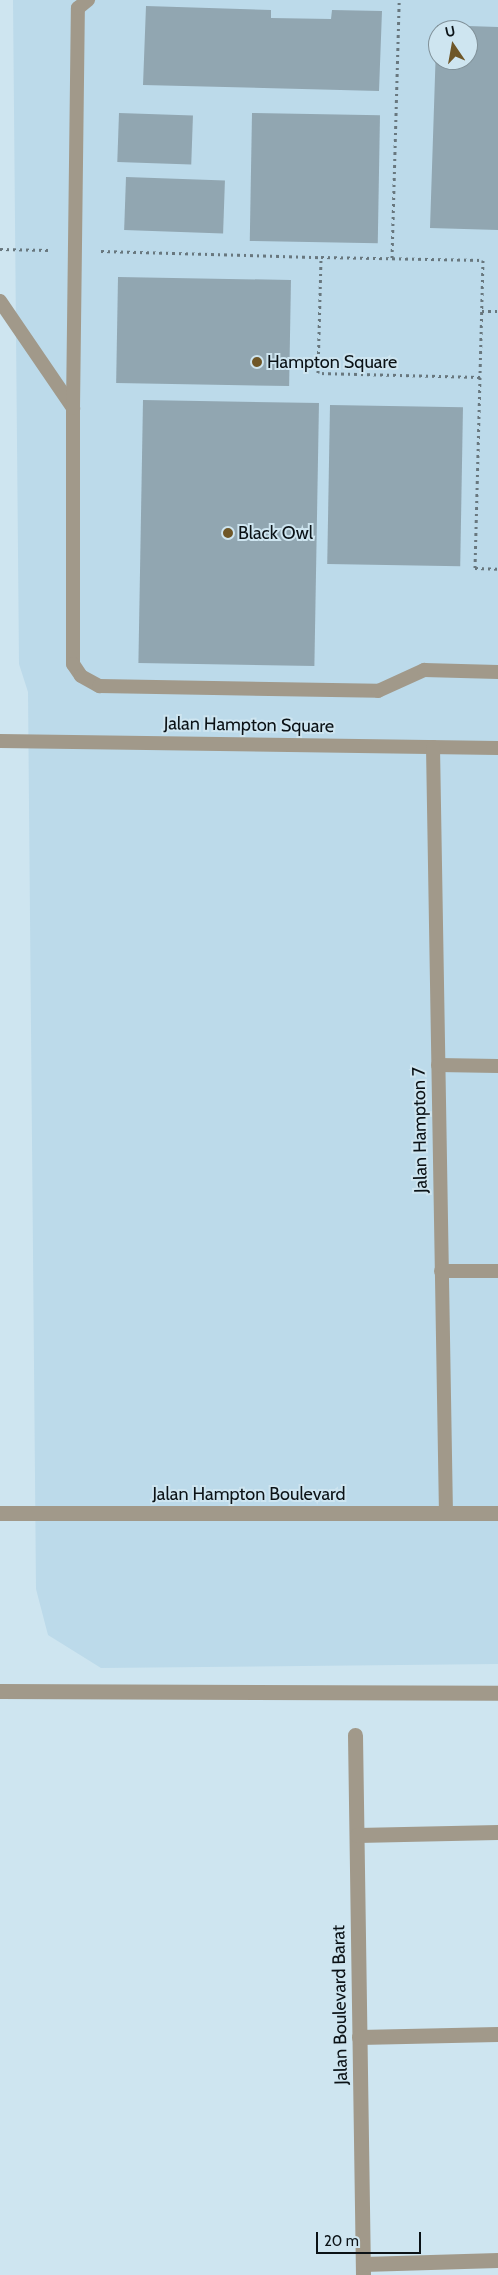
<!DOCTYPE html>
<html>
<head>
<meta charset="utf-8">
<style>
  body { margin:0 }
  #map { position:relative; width:498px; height:2275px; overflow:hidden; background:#cee5f0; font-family:Cabin,sans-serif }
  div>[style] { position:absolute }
  .built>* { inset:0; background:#bcdaea }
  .building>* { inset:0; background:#91a6b1; transform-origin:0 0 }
  .path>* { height:3px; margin-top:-1.5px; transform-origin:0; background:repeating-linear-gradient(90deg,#68777e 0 2.5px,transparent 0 6.5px) }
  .lane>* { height:14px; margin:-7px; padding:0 7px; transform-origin:7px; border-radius:7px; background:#a1998a }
  .street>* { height:15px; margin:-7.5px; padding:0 7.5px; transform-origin:7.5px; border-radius:7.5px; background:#a1998a }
  .dots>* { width:14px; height:14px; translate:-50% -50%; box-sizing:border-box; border:2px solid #cee5f0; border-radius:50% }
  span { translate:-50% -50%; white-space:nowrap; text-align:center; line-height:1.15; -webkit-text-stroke:4px #cee5f0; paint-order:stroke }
  .poi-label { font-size:18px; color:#0b1216 }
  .left { translate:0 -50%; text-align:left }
  .street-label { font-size:18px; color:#0b1216 }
  .north { position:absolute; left:428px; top:20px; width:50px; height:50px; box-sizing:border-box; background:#cee5f0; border:1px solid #809199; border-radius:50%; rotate:348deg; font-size:14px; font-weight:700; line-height:20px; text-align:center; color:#0b1216 }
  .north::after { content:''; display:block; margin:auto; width:18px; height:22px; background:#6f5728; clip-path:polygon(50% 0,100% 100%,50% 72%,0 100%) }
  .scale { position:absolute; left:316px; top:2232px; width:105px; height:22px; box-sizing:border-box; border:2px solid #0b1216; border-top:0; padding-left:6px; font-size:15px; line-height:18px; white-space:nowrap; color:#0b1216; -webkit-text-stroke:4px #cee5f0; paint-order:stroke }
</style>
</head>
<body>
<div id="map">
  <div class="built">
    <div style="clip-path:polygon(evenodd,13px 0,498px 0,498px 1664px,101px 1668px,48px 1635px,36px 1589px,28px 692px,19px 664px,13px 0,438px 30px,468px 30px,468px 60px,438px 60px,438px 30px)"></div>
  </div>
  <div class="building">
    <div style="clip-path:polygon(146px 6px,271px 10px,271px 18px,331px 19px,332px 10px,382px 11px,379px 91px,143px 85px)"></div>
    <div style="clip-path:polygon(437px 25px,498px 27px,498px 230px,430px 228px,436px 46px,438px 60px,468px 60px,468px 30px,437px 30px)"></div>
    <div style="left:119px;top:113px;width:74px;height:49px;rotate:2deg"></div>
    <div style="left:252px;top:113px;width:128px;height:128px;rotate:1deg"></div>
    <div style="left:126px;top:177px;width:99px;height:53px;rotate:2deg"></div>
    <div style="left:118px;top:277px;width:173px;height:106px;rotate:1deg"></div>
    <div style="left:143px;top:400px;width:176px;height:263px;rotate:1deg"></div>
    <div style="left:330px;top:405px;width:133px;height:159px;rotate:1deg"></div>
  </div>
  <div class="path">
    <div style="left:0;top:249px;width:49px;rotate:1.2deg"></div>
    <div style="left:101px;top:251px;width:220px;rotate:1.6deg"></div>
    <div style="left:321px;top:257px;width:162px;rotate:1.1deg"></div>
    <div style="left:483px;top:260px;width:117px;rotate:91.5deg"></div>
    <div style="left:480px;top:377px;width:162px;rotate:-178.6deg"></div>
    <div style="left:318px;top:373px;width:116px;rotate:-88.5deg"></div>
    <div style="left:392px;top:258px;width:258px;rotate:-88.4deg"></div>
    <div style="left:482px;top:311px;width:16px"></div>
    <div style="left:480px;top:377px;width:191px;rotate:91.5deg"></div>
    <div style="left:475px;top:568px;width:23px;rotate:2deg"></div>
  </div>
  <div class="lane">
    <div style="left:0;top:301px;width:130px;rotate:55.7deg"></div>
    <div style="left:73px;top:408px;width:256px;rotate:90deg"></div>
    <div style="left:73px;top:664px;width:14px;rotate:56deg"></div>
    <div style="left:81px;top:676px;width:21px;rotate:29deg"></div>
    <div style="left:99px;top:686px;width:279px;rotate:1deg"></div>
    <div style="left:378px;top:691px;width:51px;rotate:-24.5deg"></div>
    <div style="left:424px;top:670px;width:74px;rotate:1.5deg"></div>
    <div style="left:73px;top:408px;width:400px;rotate:-89.3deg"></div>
    <div style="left:78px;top:8px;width:13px;rotate:-39deg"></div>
    <div style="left:0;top:741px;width:498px;rotate:0.8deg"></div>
    <div style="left:433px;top:747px;width:766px;rotate:89.03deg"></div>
    <div style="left:438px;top:1065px;width:60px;rotate:1deg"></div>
    <div style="left:441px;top:1271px;width:57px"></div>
  </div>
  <div class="street">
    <div style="left:0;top:1513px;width:498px"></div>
    <div style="left:0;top:1691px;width:498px;rotate:0.2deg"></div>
    <div style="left:355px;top:1735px;width:540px;rotate:89.15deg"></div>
    <div style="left:357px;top:1835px;width:141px;rotate:-1.2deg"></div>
    <div style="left:359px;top:2037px;width:139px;rotate:-1.2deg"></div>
    <div style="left:363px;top:2264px;width:135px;rotate:-1.7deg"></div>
  </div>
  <div class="dots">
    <div style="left:257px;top:362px;background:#6f5728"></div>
    <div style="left:228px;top:533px;background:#6f5728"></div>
  </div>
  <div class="poi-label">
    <span class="left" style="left:267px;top:362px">Hampton Square</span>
    <span class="left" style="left:238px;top:533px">Black Owl</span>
  </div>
  <div class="street-label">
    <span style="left:249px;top:725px;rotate:1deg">Jalan Hampton Square</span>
    <span style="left:420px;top:1130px;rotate:-91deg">Jalan Hampton 7</span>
    <span style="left:249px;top:1494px">Jalan Hampton Boulevard</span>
    <span style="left:340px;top:2005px;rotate:-91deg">Jalan Boulevard Barat</span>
  </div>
  <div class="north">U</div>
  <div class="scale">20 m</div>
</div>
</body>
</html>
